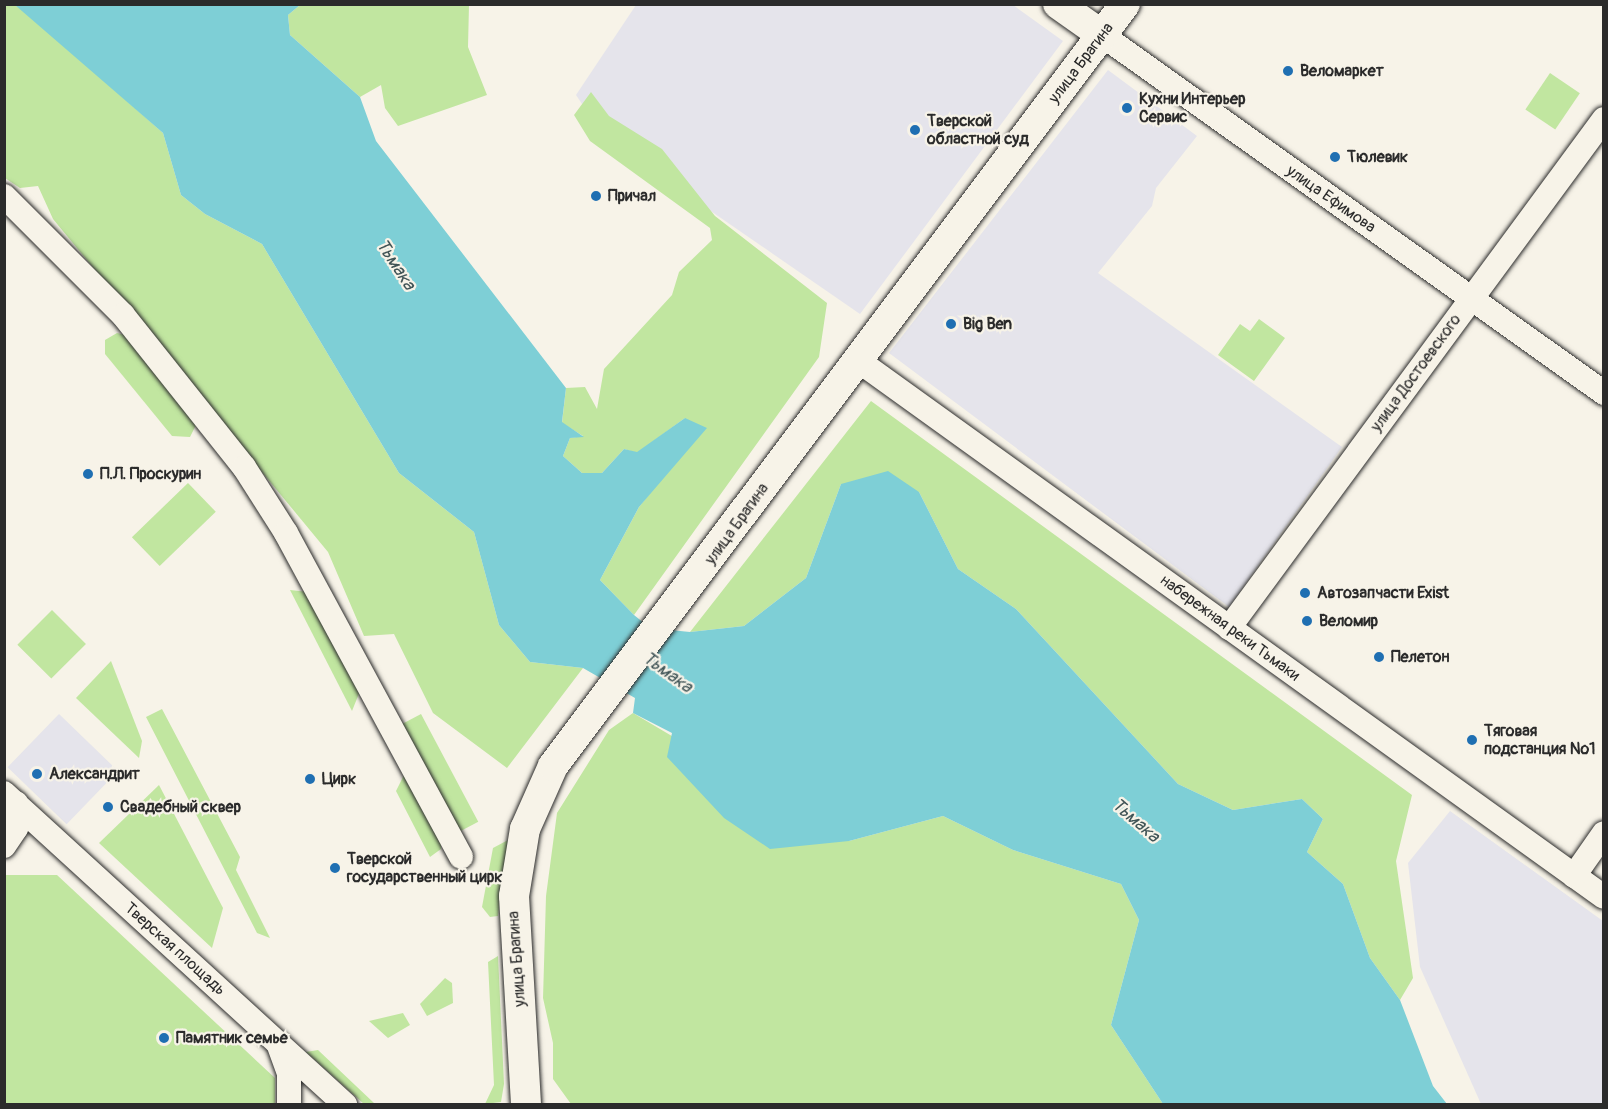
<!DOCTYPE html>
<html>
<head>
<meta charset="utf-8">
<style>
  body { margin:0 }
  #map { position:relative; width:1608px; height:1109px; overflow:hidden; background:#f7f3e8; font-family:Pangolin,sans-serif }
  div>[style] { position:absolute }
  .built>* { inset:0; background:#e5e4eb; transform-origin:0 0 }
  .green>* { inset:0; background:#c1e6a0; transform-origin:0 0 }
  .water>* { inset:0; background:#7ecfd6 }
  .roads { filter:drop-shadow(0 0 2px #2b2b2b) drop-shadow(0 0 2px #2b2b2b) }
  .minor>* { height:24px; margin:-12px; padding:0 12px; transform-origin:12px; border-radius:12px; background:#f7f3e8 }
  .tertiary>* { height:30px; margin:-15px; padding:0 15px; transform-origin:15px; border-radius:15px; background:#f7f3e8 }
  .dots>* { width:16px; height:16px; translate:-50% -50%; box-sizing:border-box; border:3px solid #f7f3e8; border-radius:50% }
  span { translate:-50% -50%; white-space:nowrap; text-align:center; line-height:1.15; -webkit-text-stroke:4.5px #f7f3e8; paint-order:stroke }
  .street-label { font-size:16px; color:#2b2b2b }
  .poi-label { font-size:16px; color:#2b2b2b; font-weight:700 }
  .left { translate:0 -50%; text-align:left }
  .water-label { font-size:18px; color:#405456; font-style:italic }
  .frame { position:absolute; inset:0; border:6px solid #2b2b2b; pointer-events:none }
</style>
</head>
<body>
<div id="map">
  <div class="built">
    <div style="clip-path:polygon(636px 5px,1013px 5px,1063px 41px,860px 314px,605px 138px,576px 95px)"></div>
    <div style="clip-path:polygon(1108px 70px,1197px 136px,1156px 188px,1152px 206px,1098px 273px,1342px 447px,1229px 607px,889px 353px)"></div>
    <div style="left:59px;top:714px;width:82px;height:74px;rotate:44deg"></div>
    <div style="clip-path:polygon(1450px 811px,1603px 921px,1603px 1104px,1481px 1104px,1420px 967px,1408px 863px)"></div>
  </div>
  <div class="green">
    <div style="clip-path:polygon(5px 5px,15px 5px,32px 17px,163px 133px,181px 195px,205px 214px,262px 244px,399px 473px,474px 532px,499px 625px,530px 662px,583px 668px,507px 768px,433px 713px,394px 634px,364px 636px,328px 552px,53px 219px,38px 186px,20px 188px,5px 178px)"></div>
    <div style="clip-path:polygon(300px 5px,469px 5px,468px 47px,487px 95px,398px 126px,385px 108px,381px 85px,360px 97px,290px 35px,288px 15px)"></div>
    <div style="left:1550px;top:73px;width:36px;height:44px;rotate:34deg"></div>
    <div style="clip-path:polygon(591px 92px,609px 116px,662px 149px,715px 216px,827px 303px,819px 357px,634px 615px,600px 580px,639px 507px,667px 472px,685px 418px,637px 453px,624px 449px,602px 473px,582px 473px,563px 456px,570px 438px,583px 436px,562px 423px,566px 388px,585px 387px,597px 409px,604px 369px,672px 295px,679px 272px,712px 240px,710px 228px,590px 141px,574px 115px)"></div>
    <div style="clip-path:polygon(1259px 319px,1285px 338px,1254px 381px,1218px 355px,1240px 324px,1250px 331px)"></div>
    <div style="clip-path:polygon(117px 333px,125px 335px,196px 425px,190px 437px,172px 436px,105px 354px,105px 340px)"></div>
    <div style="clip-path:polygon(871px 401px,1412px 795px,1396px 861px,1413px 978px,1400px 1000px,1370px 958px,1343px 884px,1307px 852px,1323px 819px,1302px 799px,1233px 810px,1178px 784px,1016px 609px,958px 569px,919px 492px,841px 484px,806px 578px,744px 626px,690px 632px)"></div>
    <div style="left:188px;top:483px;width:40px;height:78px;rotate:46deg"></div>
    <div style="clip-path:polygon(290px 590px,308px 592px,360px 691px,352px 711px)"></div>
    <div style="left:52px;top:610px;width:48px;height:49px;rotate:45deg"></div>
    <div style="clip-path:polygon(111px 661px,142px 741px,139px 758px,76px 698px)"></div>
    <div style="clip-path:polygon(162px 709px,240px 857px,236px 870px,270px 938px,257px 933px,146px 717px)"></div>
    <div style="clip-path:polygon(633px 713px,849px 841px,943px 816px,1013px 850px,1121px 884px,1139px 920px,1111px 1025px,1163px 1104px,571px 1104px,553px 1079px,553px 1043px,543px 998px,546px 896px,557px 813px,609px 730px)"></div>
    <div style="left:421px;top:714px;width:122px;height:22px;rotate:62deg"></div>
    <div style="clip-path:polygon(405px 773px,441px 841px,441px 849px,430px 857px,396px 791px)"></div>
    <div style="clip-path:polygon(159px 785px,223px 908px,212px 948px,99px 843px)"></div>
    <div style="clip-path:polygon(508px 840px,498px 916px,490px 917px,482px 907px,493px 848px)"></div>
    <div style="clip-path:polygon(4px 875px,57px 875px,275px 1078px,275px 1104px,5px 1104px)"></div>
    <div style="clip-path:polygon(498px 956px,504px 1084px,501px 1102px,485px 1104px,494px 1085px,488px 962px)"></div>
    <div style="clip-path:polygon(445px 978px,452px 983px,453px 1003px,427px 1016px,420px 1004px)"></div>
    <div style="clip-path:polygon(403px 1013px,410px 1025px,388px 1038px,369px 1021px)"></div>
    <div style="clip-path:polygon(318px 1050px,374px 1103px,378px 1104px,364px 1104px,306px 1052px)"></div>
  </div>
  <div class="water">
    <div style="clip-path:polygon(15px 5px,300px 5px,288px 15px,290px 35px,360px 97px,376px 141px,566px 388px,562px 422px,584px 437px,570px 438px,563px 456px,582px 473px,602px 473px,624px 449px,637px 452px,685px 418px,707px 428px,639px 507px,600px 580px,634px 615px,650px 628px,690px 632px,744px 626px,806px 578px,841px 484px,888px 471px,919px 492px,958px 569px,1016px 609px,1178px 784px,1233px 810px,1302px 799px,1323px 819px,1307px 852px,1343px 884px,1370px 958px,1400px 1000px,1433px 1086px,1447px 1104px,1163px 1104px,1111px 1025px,1139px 920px,1121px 884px,1013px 850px,943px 816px,849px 841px,770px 849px,724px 818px,667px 757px,672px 733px,633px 713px,635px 698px,583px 668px,530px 662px,499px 625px,474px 532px,399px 473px,262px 244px,205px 214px,181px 195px,163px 133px)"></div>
  </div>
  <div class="roads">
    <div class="minor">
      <div style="left:1102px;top:35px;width:617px;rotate:35.49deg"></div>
      <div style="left:4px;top:196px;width:168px;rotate:45deg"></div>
      <div style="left:123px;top:315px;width:194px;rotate:51.5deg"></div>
      <div style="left:244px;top:467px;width:78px;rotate:57.5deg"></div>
      <div style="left:286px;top:533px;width:368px;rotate:61.6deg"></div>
      <div style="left:856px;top:359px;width:921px;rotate:35.73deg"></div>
      <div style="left:1229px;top:628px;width:632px;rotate:-53.62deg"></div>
      <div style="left:4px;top:793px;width:462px;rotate:42.4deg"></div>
      <div style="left:4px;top:846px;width:22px;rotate:-56deg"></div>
      <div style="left:16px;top:828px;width:25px;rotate:-90deg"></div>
      <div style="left:1574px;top:876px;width:52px;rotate:-55.1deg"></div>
      <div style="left:279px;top:1046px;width:30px;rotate:70deg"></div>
      <div style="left:289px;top:1074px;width:30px;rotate:90deg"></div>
    </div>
    <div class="tertiary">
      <div style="left:1058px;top:4px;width:54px;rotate:35.2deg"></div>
      <div style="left:526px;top:1104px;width:208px;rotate:-93.3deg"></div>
      <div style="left:514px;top:896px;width:68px;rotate:-80.7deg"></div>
      <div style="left:525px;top:829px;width:69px;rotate:-66deg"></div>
      <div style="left:553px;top:766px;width:953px;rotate:-53.11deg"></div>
    </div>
  </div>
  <div class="dots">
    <div style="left:1288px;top:71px;background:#1f6fb2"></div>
    <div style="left:1127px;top:108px;background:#1f6fb2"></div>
    <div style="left:915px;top:130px;background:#1f6fb2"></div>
    <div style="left:1335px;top:157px;background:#1f6fb2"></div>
    <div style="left:596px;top:196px;background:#1f6fb2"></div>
    <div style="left:951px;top:324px;background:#1f6fb2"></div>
    <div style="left:88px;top:474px;background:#1f6fb2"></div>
    <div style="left:1305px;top:593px;background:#1f6fb2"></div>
    <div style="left:1307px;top:621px;background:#1f6fb2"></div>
    <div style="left:1379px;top:657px;background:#1f6fb2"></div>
    <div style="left:1472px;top:740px;background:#1f6fb2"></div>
    <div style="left:37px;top:774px;background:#1f6fb2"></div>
    <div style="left:310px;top:779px;background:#1f6fb2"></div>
    <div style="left:108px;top:807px;background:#1f6fb2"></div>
    <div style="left:335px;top:868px;background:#1f6fb2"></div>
    <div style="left:164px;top:1038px;background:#1f6fb2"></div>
  </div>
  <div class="street-label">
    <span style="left:1081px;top:63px;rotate:-53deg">улица Брагина</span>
    <span style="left:1331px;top:199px;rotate:35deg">улица Ефимова</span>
    <span style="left:1416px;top:373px;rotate:-54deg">улица Достоевского</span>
    <span style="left:737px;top:524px;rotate:-54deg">улица Брагина</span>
    <span style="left:1230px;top:628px;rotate:36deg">набережная реки Тьмаки</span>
    <span style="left:175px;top:949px;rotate:42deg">Тверская площадь</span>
    <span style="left:517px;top:959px;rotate:-94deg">улица Брагина</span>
  </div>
  <div class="poi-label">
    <span class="left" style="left:1300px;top:71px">Веломаркет</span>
    <span class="left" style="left:1139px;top:108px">Кухни Интерьер<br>Сервис</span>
    <span class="left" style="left:927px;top:130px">Тверской<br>областной суд</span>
    <span class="left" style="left:1347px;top:157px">Тюлевик</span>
    <span class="left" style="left:608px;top:196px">Причал</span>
    <span class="left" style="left:963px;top:324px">Big Ben</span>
    <span class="left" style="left:100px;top:474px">П.Л. Проскурин</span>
    <span class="left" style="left:1317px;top:593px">Автозапчасти Exist</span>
    <span class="left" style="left:1319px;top:621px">Веломир</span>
    <span class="left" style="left:1391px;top:657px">Пелетон</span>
    <span class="left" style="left:1484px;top:740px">Тяговая<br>подстанция №1</span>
    <span class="left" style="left:49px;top:774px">Александрит</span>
    <span class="left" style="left:322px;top:779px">Цирк</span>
    <span class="left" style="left:120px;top:807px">Свадебный сквер</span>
    <span class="left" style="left:347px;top:868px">Тверской<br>государственный цирк</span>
    <span class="left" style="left:176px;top:1038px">Памятник семье</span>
  </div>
  <div class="water-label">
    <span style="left:395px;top:265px;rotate:57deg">Тьмака</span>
    <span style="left:667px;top:673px;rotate:36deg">Тьмака</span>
    <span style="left:1135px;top:821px;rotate:41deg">Тьмака</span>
  </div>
  <div class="frame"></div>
</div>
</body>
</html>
